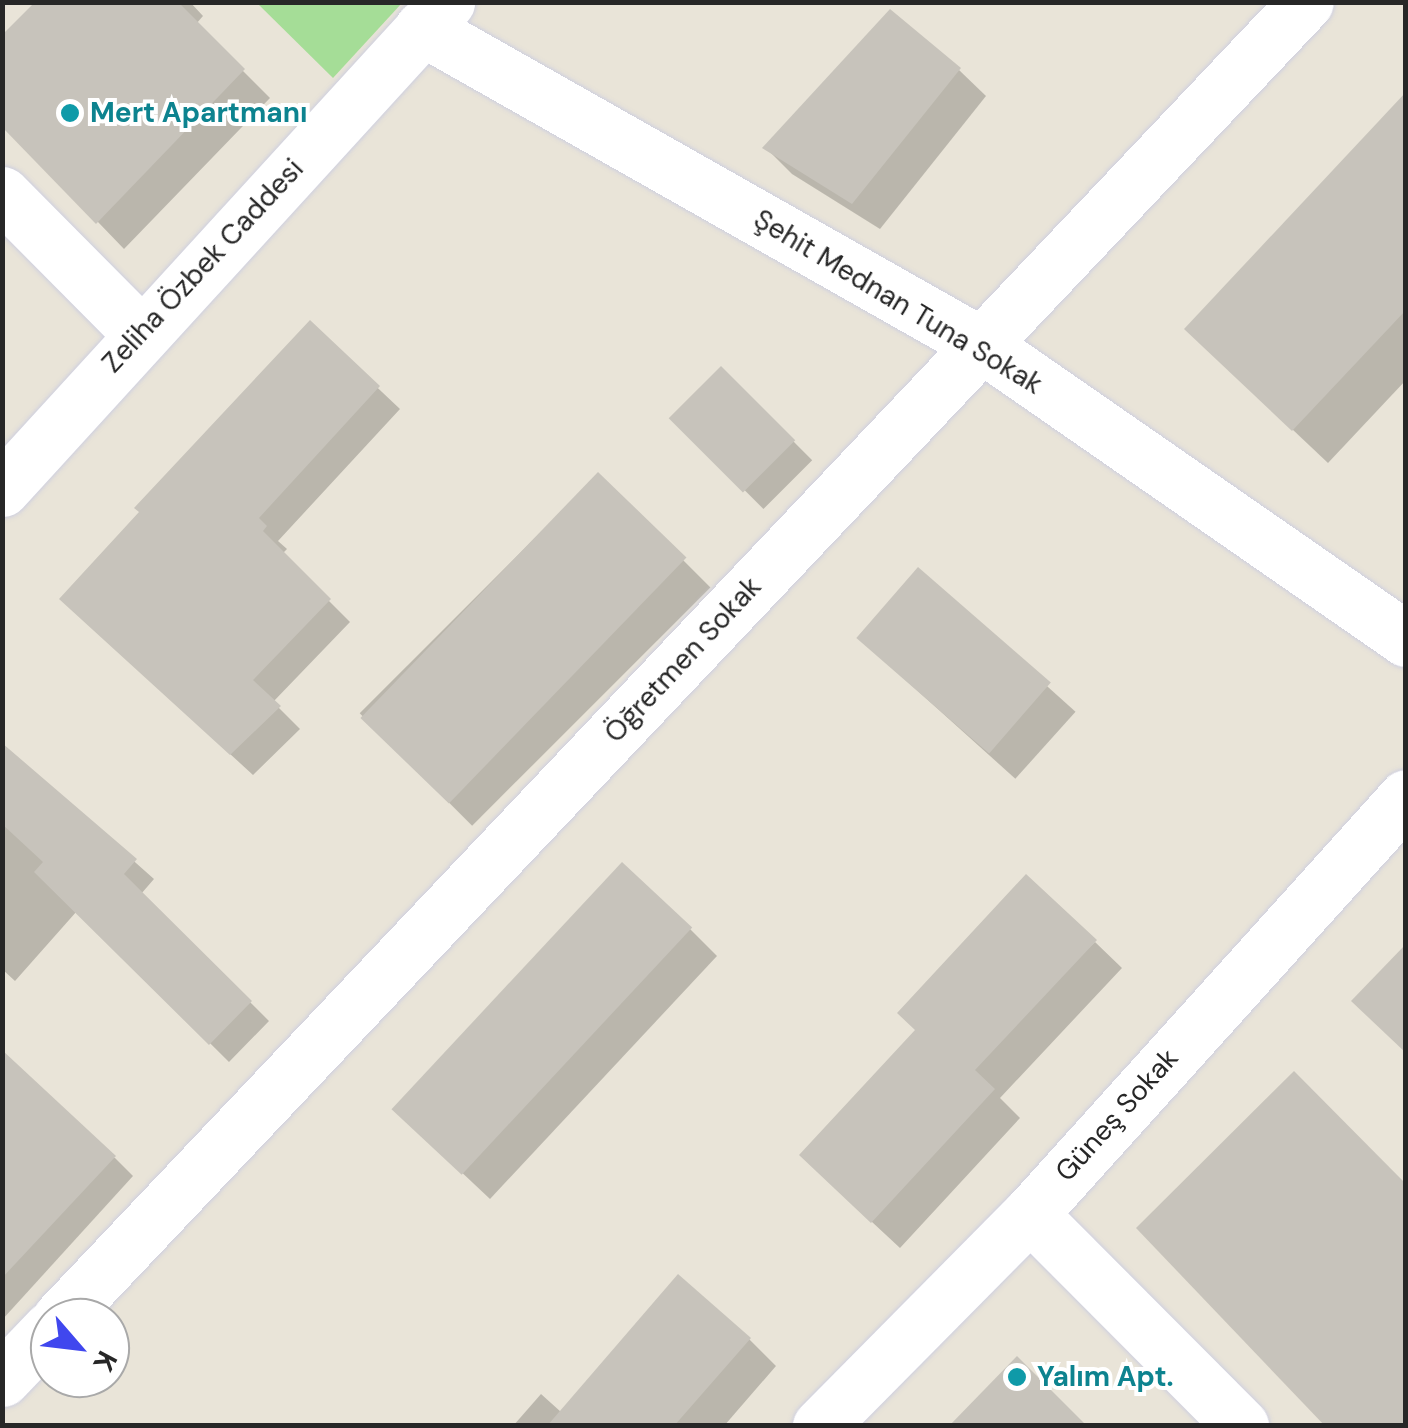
<!DOCTYPE html>
<html>
<head>
<meta charset="utf-8">
<style>
  body { margin:0 }
  #map { position:relative; width:1408px; height:1428px; overflow:hidden; background:#e9e4d8; font-family:"DM Sans",sans-serif }
  div>[style] { position:absolute }
  .green>* { inset:0; background:#a5dd97 }
  .shadow>* { inset:0; background:#0003; transform-origin:0 0 }
  .building>* { inset:0; background:#c7c3bb; transform-origin:0 0 }
  .roads { filter:drop-shadow(0 0 2px #cecfdf) drop-shadow(0 0 2px #cecfdf) }
  .minor>* { height:55px; margin:-27.5px; padding:0 27.5px; transform-origin:27.5px; border-radius:27.5px; background:#fff }
  .dots>* { width:28px; height:28px; translate:-50% -50%; box-sizing:border-box; border:5px solid #fff; border-radius:50% }
  span { translate:-50% -50%; white-space:nowrap; text-align:center; line-height:1.15; -webkit-text-stroke:8px #fff; paint-order:stroke }
  .culture-label { font-size:28px; color:#0d838f; font-weight:700 }
  .left { translate:0 -50%; text-align:left }
  .street-label { font-size:28px; color:#272727 }
  .frame { position:absolute; inset:0; border:5px solid #272727; pointer-events:none }
  .north { position:absolute; left:30px; top:1298px; width:100px; height:100px; box-sizing:border-box; background:#fff; border:2px solid #a9a9a9; border-radius:50%; rotate:118deg; font-size:28px; font-weight:700; line-height:40px; text-align:center; color:#272727 }
  .north::after { content:''; display:block; margin:auto; width:35px; height:45px; background:#4047ee; clip-path:polygon(50% 0,100% 100%,50% 72%,0 100%) }
</style>
</head>
<body>
<div id="map">
  <div class="green">
    <div style="clip-path:polygon(257px 3px,402px 3px,333px 78px)"></div>
  </div>
  <div class="shadow">
    <div style="clip-path:polygon(38px 2px,190px 2px,203px 16px,196px 24px,270px 98px,124px 249px,98px 222px)"></div>
    <div style="clip-path:polygon(959px 70px,986px 96px,880px 229px,792px 174px,766px 148px)"></div>
    <div style="clip-path:polygon(1406px 96px,1406px 380px,1328px 463px,1221px 362px)"></div>
    <div style="clip-path:polygon(310px 324px,400px 409px,278px 541px,287px 549px,282px 554px,350px 622px,273px 702px,300px 729px,253px 775px,84px 620px)"></div>
    <div style="left:721px;top:369px;width:129px;height:69px;rotate:45deg"></div>
    <div style="left:598px;top:475px;width:159px;height:337px;rotate:45deg"></div>
    <div style="left:918px;top:570px;width:212px;height:90px;rotate:42deg"></div>
    <div style="clip-path:polygon(2px 744px,154px 879px,141px 894px,269px 1021px,229px 1062px,77px 911px,15px 981px,2px 969px)"></div>
    <div style="clip-path:polygon(690px 929px,717px 956px,490px 1199px,422px 1135px)"></div>
    <div style="clip-path:polygon(1095px 942px,1122px 968px,1000px 1098px,1020px 1118px,900px 1248px,829px 1182px)"></div>
    <div style="clip-path:polygon(2px 1133px,115px 1158px,133px 1176px,2px 1320px)"></div>
    <div style="clip-path:polygon(749px 1339px,776px 1366px,724px 1426px,513px 1426px,541px 1394px,561px 1412px)"></div>
  </div>
  <div class="building">
    <div style="clip-path:polygon(35px 2px,178px 2px,245px 69px,96px 224px,2px 127px,2px 35px)"></div>
    <div style="clip-path:polygon(890px 9px,961px 68px,852px 204px,762px 148px)"></div>
    <div style="clip-path:polygon(1406px 92px,1406px 310px,1292px 431px,1184px 329px)"></div>
    <div style="clip-path:polygon(310px 320px,380px 386px,259px 518px,267px 526px,263px 531px,331px 599px,253px 680px,281px 706px,230px 755px,59px 599px,139px 512px,134px 508px)"></div>
    <div style="left:721px;top:366px;width:105px;height:74px;rotate:45deg"></div>
    <div style="left:598px;top:472px;width:123px;height:342px;rotate:44deg"></div>
    <div style="left:918px;top:567px;width:176px;height:94px;rotate:41deg"></div>
    <div style="clip-path:polygon(2px 743px,137px 859px,124px 874px,252px 1001px,209px 1045px,34px 872px,43px 862px,2px 824px)"></div>
    <div style="left:622px;top:862px;width:96px;height:338px;rotate:43deg"></div>
    <div style="clip-path:polygon(1026px 874px,1097px 940px,975px 1070px,995px 1089px,871px 1223px,799px 1155px,915px 1030px,897px 1013px)"></div>
    <div style="clip-path:polygon(1406px 944px,1406px 1053px,1351px 1001px)"></div>
    <div style="clip-path:polygon(2px 1050px,116px 1156px,2px 1278px)"></div>
    <div style="clip-path:polygon(1294px 1071px,1406px 1184px,1406px 1426px,1325px 1426px,1136px 1228px)"></div>
    <div style="clip-path:polygon(678px 1274px,751px 1338px,674px 1426px,547px 1426px)"></div>
    <div style="clip-path:polygon(1017px 1356px,1087px 1426px,949px 1426px)"></div>
  </div>
  <div class="roads">
    <div class="minor">
      <div style="left:422px;top:28px;width:643px;rotate:29.51deg"></div>
      <div style="left:982px;top:345px;width:516px;rotate:34.74deg"></div>
      <div style="left:2px;top:194px;width:196px;rotate:45.2deg"></div>
      <div style="left:2px;top:489px;width:660px;rotate:-47.58deg"></div>
      <div style="left:1030px;top:1214px;width:299px;rotate:45.1deg"></div>
      <div style="left:60px;top:1318px;width:1812px;rotate:-46.57deg"></div>
      <div style="left:2px;top:1379px;width:69px;rotate:-46.2deg"></div>
      <div style="left:820px;top:1426px;width:298px;rotate:-45.3deg"></div>
      <div style="left:1030px;top:1214px;width:561px;rotate:-47.96deg"></div>
    </div>
  </div>
  <div class="dots">
    <div style="left:70px;top:113px;background:#0f9aa8"></div>
    <div style="left:1017px;top:1377px;background:#0f9aa8"></div>
  </div>
  <div class="culture-label">
    <span class="left" style="left:90px;top:113px">Mert Apartmanı</span>
    <span class="left" style="left:1037px;top:1377px">Yalım Apt.</span>
  </div>
  <div class="street-label">
    <span style="left:203px;top:266px;rotate:-47deg">Zeliha Özbek Caddesi</span>
    <span style="left:898px;top:302px;rotate:31deg">Şehit Mednan Tuna Sokak</span>
    <span style="left:683px;top:660px;rotate:-47deg">Öğretmen Sokak</span>
    <span style="left:1117px;top:1115px;rotate:-48deg">Güneş Sokak</span>
  </div>
  <div class="frame"></div>
  <div class="north">K</div>
</div>
</body>
</html>
